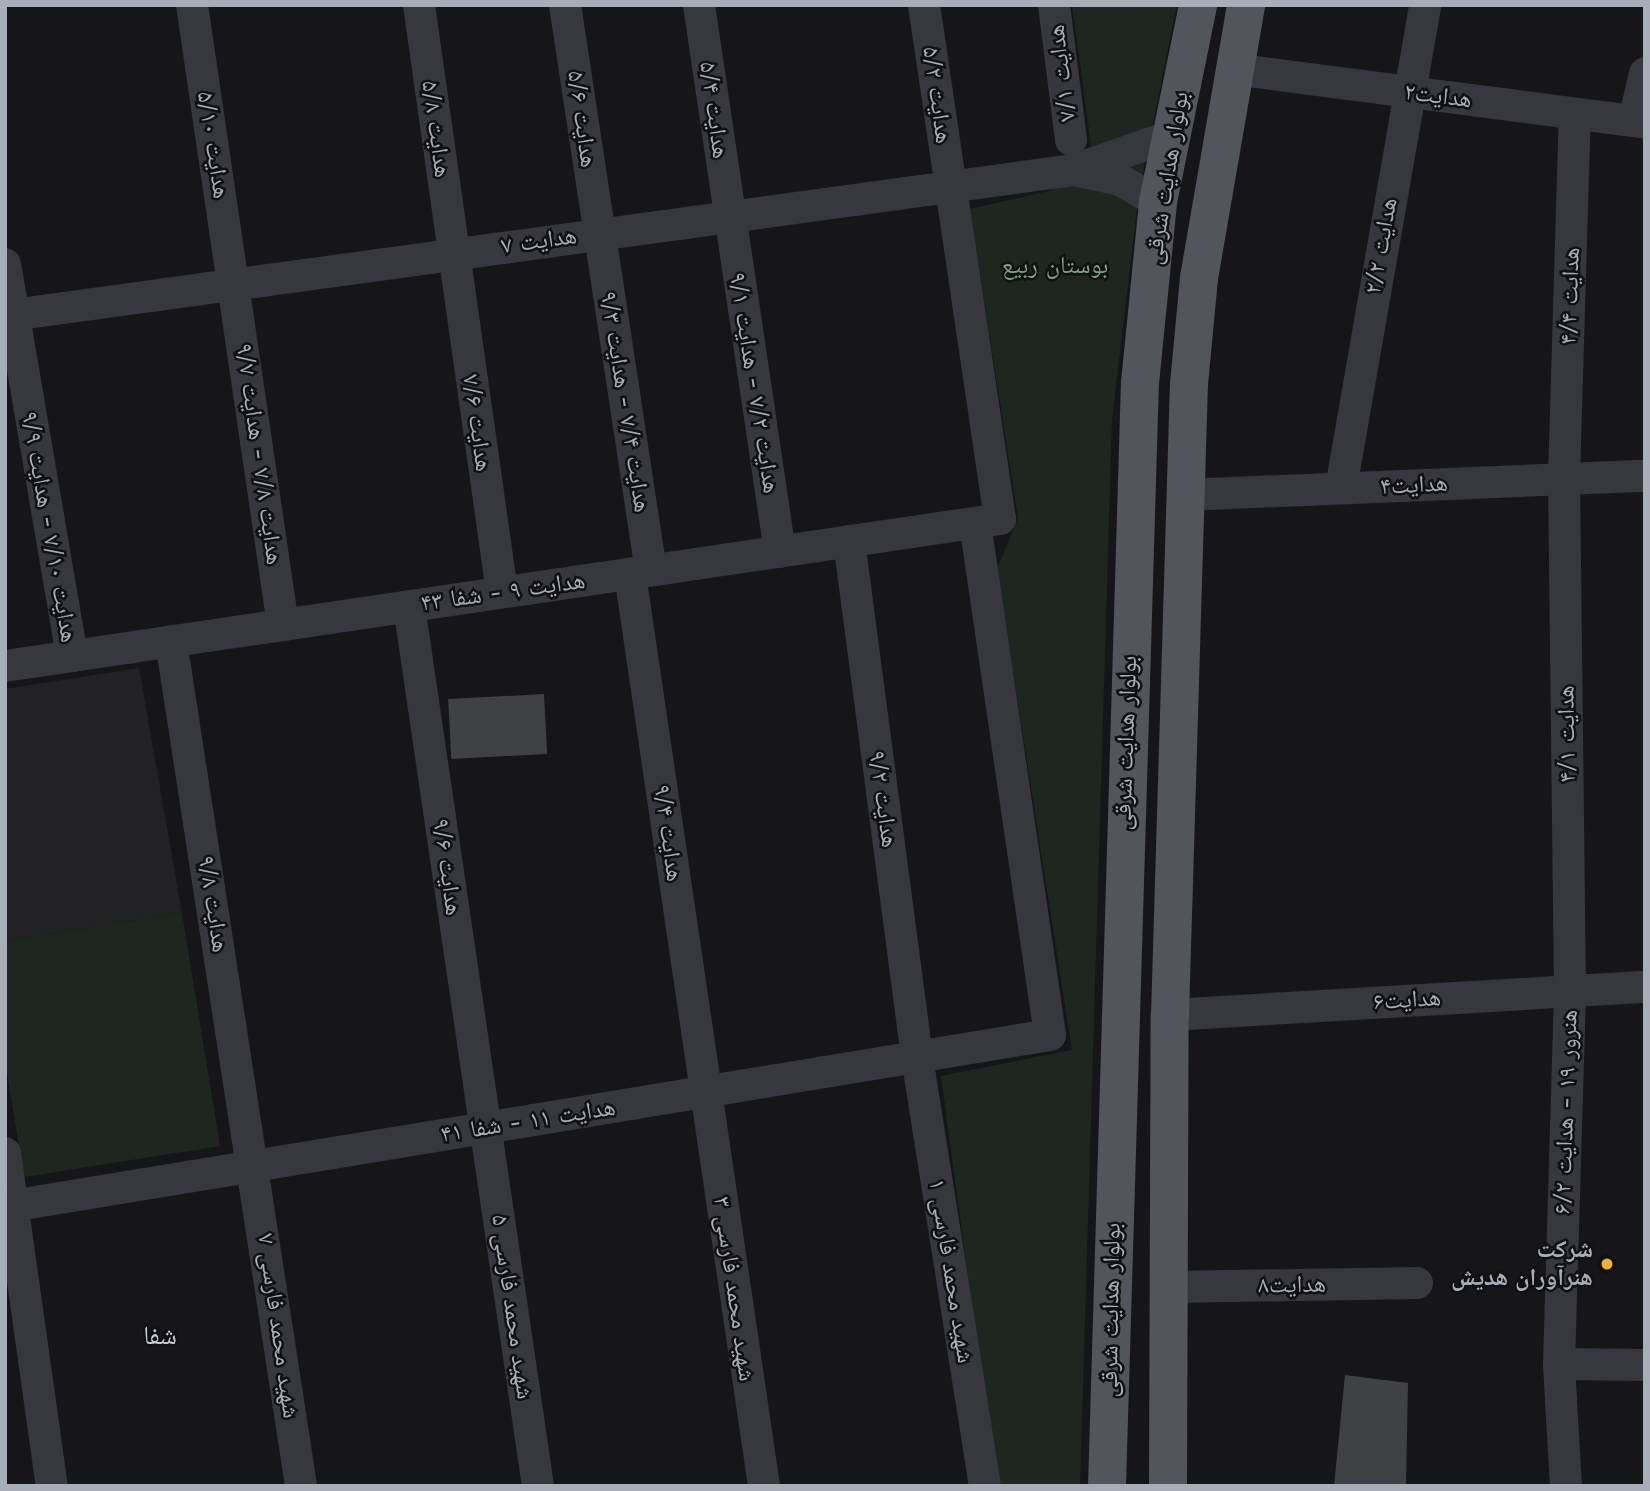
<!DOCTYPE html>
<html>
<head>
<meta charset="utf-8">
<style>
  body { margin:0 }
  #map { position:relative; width:1650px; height:1491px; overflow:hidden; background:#161618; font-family:"Work Sans","Noto Naskh Arabic",sans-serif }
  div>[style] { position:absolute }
  .built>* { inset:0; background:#222225 }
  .green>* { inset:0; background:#1e261f }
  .building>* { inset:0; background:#404145; transform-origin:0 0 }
  .minor>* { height:32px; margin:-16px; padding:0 16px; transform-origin:16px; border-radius:16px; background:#37383d }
  .major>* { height:38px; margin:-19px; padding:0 19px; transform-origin:19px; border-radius:19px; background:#53555c }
  .dots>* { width:19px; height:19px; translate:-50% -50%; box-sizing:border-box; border:4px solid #111113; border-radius:50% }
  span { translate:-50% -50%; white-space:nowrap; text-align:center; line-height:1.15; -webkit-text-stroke:5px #111113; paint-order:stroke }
  .street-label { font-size:24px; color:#a8adb8 }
  .park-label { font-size:24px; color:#7fa381 }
  .poi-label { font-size:24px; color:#a8adb8; font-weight:700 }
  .right { translate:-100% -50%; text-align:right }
  .neighbourhood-label { font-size:26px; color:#c9ccd4 }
  .frame { position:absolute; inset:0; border:7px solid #a8adb8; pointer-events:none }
</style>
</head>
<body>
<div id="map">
  <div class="built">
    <div style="clip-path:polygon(139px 668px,182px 913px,5px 941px,5px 689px)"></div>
  </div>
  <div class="green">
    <div style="clip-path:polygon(1072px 5px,1177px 5px,1139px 192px,1112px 419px,1080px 1486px,996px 1486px,941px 1076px,1072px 1050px,997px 569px,1018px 518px,970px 209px,1053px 190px,1091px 145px)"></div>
    <div style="clip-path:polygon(182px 913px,220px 1146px,24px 1177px,5px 1060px,5px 941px)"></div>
  </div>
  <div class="building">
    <div style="left:544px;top:694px;width:60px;height:96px;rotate:87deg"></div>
    <div style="clip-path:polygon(1345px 1375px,1408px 1383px,1406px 1486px,1334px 1486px)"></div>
  </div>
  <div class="minor">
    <div style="left:192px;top:5px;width:627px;rotate:81.65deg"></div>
    <div style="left:419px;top:5px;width:593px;rotate:81.95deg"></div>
    <div style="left:565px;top:5px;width:572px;rotate:81.36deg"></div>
    <div style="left:699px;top:5px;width:553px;rotate:81.58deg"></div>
    <div style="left:1054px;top:5px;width:136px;rotate:82.8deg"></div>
    <div style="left:1232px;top:69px;width:417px;rotate:7.4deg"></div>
    <div style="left:1634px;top:121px;width:49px;rotate:-77.1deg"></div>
    <div style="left:1079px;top:171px;width:40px;rotate:12deg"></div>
    <div style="left:1118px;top:179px;width:46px;rotate:29.9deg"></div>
    <div style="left:5px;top:264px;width:398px;rotate:80.3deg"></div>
    <div style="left:5px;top:316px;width:1079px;rotate:-7.78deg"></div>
    <div style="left:1074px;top:170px;width:103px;rotate:-19.3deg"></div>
    <div style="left:1341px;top:488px;width:490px;rotate:-80.1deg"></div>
    <div style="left:1184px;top:495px;width:461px;rotate:-2.4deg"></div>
    <div style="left:849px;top:541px;width:520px;rotate:82.49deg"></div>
    <div style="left:917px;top:1057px;width:433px;rotate:81deg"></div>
    <div style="left:630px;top:574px;width:922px;rotate:81.64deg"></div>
    <div style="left:409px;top:606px;width:889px;rotate:81.66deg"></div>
    <div style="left:171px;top:641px;width:855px;rotate:81.25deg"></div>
    <div style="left:5px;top:666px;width:1006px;rotate:-8.4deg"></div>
    <div style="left:1000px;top:519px;width:520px;rotate:-98.41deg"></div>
    <div style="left:1170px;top:1015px;width:476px;rotate:-3.4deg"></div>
    <div style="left:5px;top:1153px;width:336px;rotate:82deg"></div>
    <div style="left:5px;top:1207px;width:1059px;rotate:-9.35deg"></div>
    <div style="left:1050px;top:1035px;width:517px;rotate:-98.33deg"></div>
    <div style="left:1167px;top:1287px;width:250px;rotate:-0.9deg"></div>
    <div style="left:1559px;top:1364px;width:86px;rotate:0.7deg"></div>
    <div style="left:1566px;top:1486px;width:122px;rotate:-93.3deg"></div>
    <div style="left:1559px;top:1364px;width:374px;rotate:-88.3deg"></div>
    <div style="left:1570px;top:990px;width:512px;rotate:-90.67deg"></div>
    <div style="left:1564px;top:478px;width:364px;rotate:-88.3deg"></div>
  </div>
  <div class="major">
    <div style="left:1107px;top:1486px;width:1103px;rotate:-88.29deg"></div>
    <div style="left:1140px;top:383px;width:182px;rotate:-84.3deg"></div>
    <div style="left:1158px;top:202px;width:201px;rotate:-78.5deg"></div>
    <div style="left:1168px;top:1486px;width:471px;rotate:-89.8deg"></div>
    <div style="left:1170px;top:1015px;width:631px;rotate:-88.28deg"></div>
    <div style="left:1189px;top:384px;width:106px;rotate:-84.6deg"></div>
    <div style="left:1199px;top:278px;width:277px;rotate:-80.2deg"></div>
  </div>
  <div class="dots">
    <div style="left:1607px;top:1264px;background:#f2b134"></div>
  </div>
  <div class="street-label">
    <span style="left:1062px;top:73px;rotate:-97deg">هدایت ۷/۱</span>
    <span style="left:937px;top:95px;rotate:82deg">هدایت ۵/۲</span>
    <span style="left:1438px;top:96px;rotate:7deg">هدایت۲</span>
    <span style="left:714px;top:110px;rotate:82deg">هدایت ۵/۴</span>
    <span style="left:582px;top:119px;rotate:82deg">هدایت ۵/۶</span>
    <span style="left:436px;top:129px;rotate:82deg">هدایت ۵/۸</span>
    <span style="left:213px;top:145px;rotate:81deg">هدایت ۵/۱۰</span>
    <span style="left:1167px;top:178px;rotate:-81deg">بولوار هدایت شرقی</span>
    <span style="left:539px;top:241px;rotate:-8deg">هدایت ۷</span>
    <span style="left:1381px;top:246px;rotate:-80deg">هدایت ۲/۲</span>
    <span style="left:1570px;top:296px;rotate:-88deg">هدایت ۴/۴</span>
    <span style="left:754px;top:383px;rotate:81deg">هدایت ۷/۲ - هدایت ۹/۱</span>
    <span style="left:625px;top:402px;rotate:81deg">هدایت ۷/۴ - هدایت ۹/۳</span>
    <span style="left:477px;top:423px;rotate:82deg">هدایت ۷/۶</span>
    <span style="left:259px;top:454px;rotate:82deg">هدایت ۷/۸ - هدایت ۹/۷</span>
    <span style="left:1414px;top:485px;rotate:-3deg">هدایت۴</span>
    <span style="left:49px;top:527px;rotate:80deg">هدایت ۷/۱۰ - هدایت ۹/۹</span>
    <span style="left:503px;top:592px;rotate:-8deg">هدایت ۹ - شفا ۴۳</span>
    <span style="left:1567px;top:734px;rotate:-91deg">هدایت ۴/۱</span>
    <span style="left:1126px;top:743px;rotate:-88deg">بولوار هدایت شرقی</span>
    <span style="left:883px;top:799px;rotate:82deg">هدایت ۹/۲</span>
    <span style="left:668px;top:833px;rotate:82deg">هدایت ۹/۴</span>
    <span style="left:447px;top:867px;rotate:82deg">هدایت ۹/۶</span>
    <span style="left:213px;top:904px;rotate:81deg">هدایت ۹/۸</span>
    <span style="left:1407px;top:1000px;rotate:-4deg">هدایت۶</span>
    <span style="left:1566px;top:1112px;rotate:-88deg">هنرور ۱۹ - هدایت ۶/۲</span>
    <span style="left:528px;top:1121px;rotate:-9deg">هدایت ۱۱ - شفا ۴۱</span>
    <span style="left:951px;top:1271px;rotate:81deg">شهید محمد فارسی ۱</span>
    <span style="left:1292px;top:1285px;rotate:-1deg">هدایت۸</span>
    <span style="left:734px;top:1289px;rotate:82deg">شهید محمد فارسی ۳</span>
    <span style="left:512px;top:1307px;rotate:82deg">شهید محمد فارسی ۵</span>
    <span style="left:1111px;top:1310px;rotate:-89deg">بولوار هدایت شرقی</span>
    <span style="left:278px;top:1326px;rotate:82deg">شهید محمد فارسی ۷</span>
  </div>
  <div class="park-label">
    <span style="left:1055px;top:266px">بوستان ربیع</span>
  </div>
  <div class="poi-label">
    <span class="right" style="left:1593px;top:1264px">شرکت<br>هنرآوران هدیش</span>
  </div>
  <div class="neighbourhood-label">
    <span style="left:160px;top:1336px">شفا</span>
  </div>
  <div class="frame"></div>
</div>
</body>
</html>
